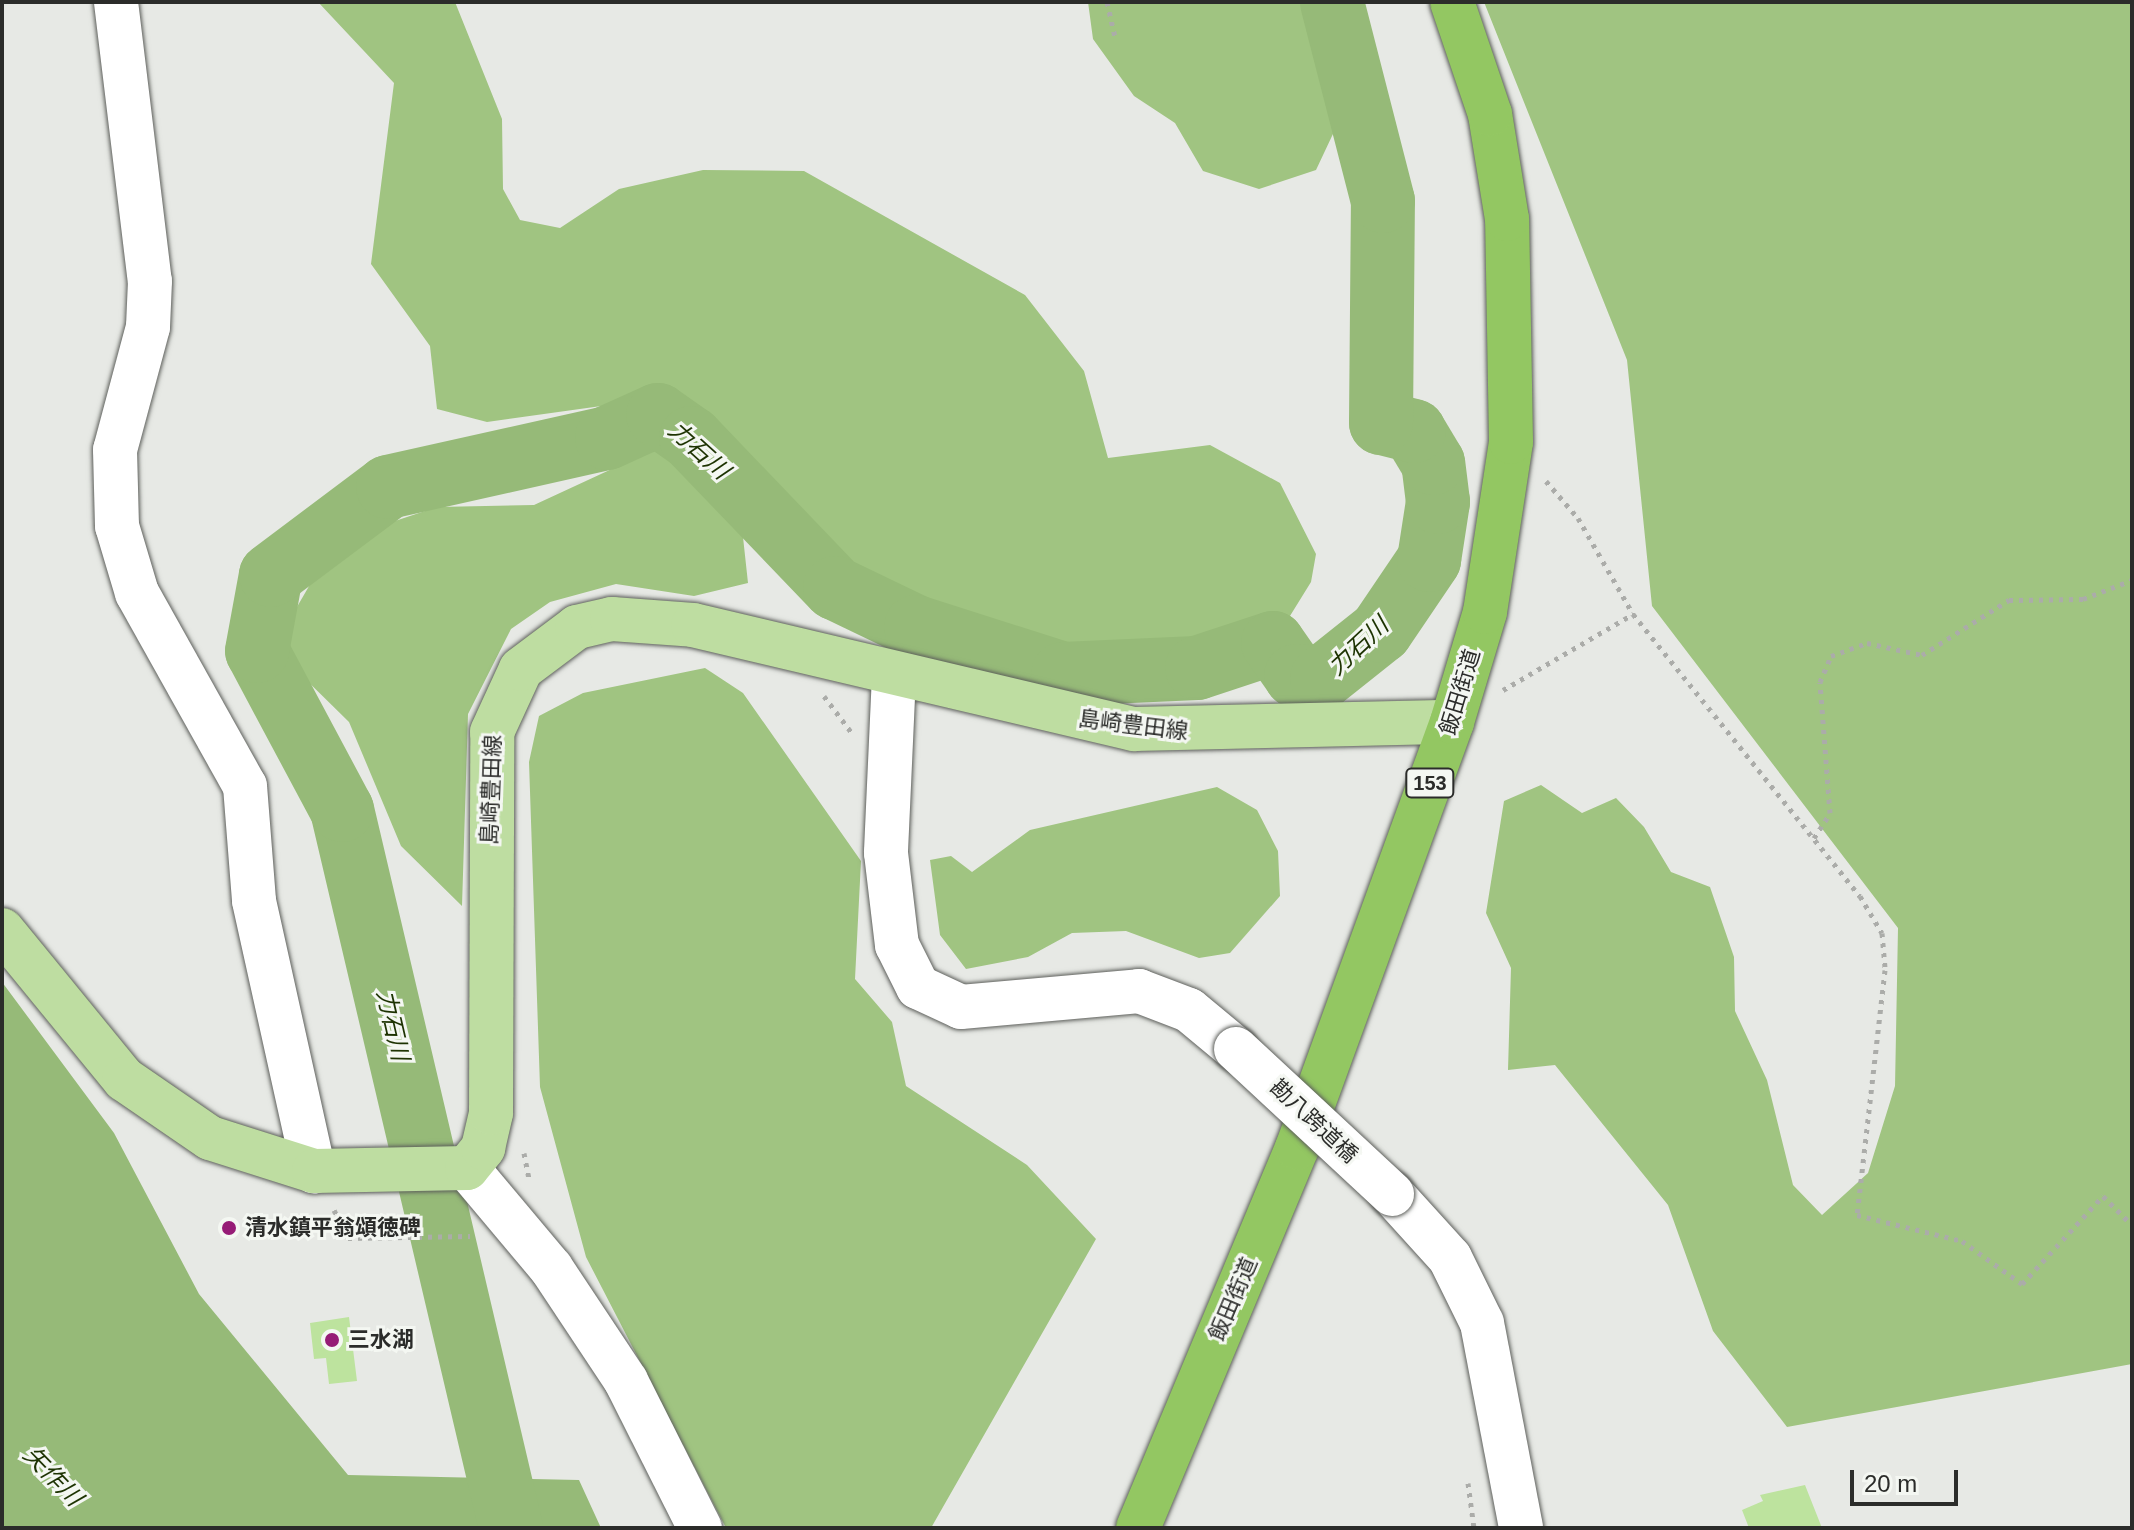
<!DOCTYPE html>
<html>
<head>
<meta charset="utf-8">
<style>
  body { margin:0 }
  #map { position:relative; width:2134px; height:1530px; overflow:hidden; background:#e7e9e5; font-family:Arial,"Noto Sans JP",sans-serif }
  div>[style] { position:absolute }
  .forest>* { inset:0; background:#a0c481 }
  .water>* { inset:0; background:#96ba78 }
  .river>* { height:64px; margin:-32px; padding:0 32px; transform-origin:32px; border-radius:32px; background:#96ba78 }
  .building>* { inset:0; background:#bde39e }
  .path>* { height:5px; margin-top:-2.5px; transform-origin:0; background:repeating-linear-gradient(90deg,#abaca9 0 4px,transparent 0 10px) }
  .roads { filter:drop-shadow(0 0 2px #5e605c) drop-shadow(0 0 2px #5e605c) }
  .minor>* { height:44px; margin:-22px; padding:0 22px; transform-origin:22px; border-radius:22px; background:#fff }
  .major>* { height:44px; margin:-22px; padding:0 22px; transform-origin:22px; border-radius:22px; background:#bedda1 }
  .highway>* { height:44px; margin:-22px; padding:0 22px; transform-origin:22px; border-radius:22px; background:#93c762 }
  .bridges { filter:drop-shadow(0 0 2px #5e605c) drop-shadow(0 0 2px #5e605c) }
  .minor-bridge>* { height:44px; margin:-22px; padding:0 22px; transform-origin:22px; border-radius:22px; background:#fff }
  .dots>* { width:22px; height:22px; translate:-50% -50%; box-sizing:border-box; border:4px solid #f4f7f2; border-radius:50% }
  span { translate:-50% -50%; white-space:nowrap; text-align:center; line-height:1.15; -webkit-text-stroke:6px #f4f7f2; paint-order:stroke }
  .shield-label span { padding:2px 6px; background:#f4f7f2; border:2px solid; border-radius:6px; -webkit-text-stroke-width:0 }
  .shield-label { font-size:20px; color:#2b2c2a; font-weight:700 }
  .street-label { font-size:22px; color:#2b2c2a }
  .poi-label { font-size:22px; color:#2b2c2a; font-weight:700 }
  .left { translate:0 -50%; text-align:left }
  .water-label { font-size:24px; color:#1d3302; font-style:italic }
  .frame { position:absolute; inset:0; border:4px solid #2b2c2a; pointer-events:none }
  .scale { position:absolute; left:1850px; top:1470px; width:108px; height:36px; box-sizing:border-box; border:4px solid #2b2c2a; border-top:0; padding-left:10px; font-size:24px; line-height:28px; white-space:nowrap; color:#2b2c2a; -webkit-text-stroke:6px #f4f7f2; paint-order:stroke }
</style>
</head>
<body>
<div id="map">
  <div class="forest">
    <div style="clip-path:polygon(318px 2px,455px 2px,502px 119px,503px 189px,520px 220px,560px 228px,619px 189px,703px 170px,804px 171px,1025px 295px,1084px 371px,1108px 458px,1210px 445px,1280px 483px,1316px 554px,1311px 582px,1285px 624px,1213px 645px,1143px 650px,1063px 647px,949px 621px,865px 571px,789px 512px,708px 421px,666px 397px,487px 422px,437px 409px,430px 346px,371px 264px,394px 83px)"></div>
    <div style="clip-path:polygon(1088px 2px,1320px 2px,1334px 44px,1340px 119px,1316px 170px,1259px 189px,1203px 171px,1175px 123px,1134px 96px,1093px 39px)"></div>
    <div style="clip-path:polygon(1484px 2px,2132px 2px,2132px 1364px,1787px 1427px,1713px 1331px,1668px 1205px,1555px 1065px,1508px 1070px,1511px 968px,1486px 913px,1504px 801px,1541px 785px,1582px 813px,1616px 798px,1644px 827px,1671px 872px,1710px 887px,1734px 957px,1735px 1011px,1767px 1080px,1793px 1185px,1822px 1215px,1868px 1173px,1895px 1086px,1898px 928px,1652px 606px,1627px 360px)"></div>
    <div style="clip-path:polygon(655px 449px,693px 476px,743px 537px,748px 583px,694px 596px,616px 584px,550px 602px,511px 629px,468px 714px,462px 906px,401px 846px,349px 722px,290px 664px,283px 631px,312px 581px,389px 523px,437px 507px,534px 505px)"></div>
    <div style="clip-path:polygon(705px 668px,743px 693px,861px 861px,855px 979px,892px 1022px,906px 1086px,1027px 1165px,1096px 1239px,931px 1528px,726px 1528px,586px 1257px,540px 1087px,529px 762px,539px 716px,583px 693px)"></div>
    <div style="clip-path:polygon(1217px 787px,1257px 810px,1278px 851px,1280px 896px,1230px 953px,1199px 958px,1126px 931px,1072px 933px,1028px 957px,966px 969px,940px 935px,930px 860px,951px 856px,972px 872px,1030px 830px)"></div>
  </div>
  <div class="water">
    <div style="clip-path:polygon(2px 982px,114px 1133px,199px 1294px,348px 1475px,579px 1480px,601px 1528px,2px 1528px)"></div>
  </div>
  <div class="river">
    <div style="left:511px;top:1528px;width:738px;rotate:-103.24deg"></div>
    <div style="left:342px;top:810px;width:180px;rotate:-118.1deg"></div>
    <div style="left:257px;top:651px;width:77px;rotate:-79.6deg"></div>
    <div style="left:271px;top:575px;width:146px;rotate:-36.9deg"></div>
    <div style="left:388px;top:487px;width:224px;rotate:-12.6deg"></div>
    <div style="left:607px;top:438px;width:56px;rotate:-24.3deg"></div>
    <div style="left:658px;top:415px;width:40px;rotate:34.9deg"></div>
    <div style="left:691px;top:438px;width:208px;rotate:46.2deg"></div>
    <div style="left:835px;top:588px;width:90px;rotate:25.7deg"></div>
    <div style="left:916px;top:627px;width:154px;rotate:17.7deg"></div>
    <div style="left:1063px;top:674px;width:134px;rotate:-2.6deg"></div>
    <div style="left:1197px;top:668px;width:80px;rotate:-18.2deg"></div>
    <div style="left:1273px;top:643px;width:40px;rotate:55.1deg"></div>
    <div style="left:1296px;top:676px;width:26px;rotate:4deg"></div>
    <div style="left:1322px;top:678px;width:75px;rotate:-38.5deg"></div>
    <div style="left:1381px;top:631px;width:86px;rotate:-55.9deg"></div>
    <div style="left:1429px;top:560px;width:59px;rotate:-81.2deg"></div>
    <div style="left:1438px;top:502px;width:39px;rotate:-97deg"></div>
    <div style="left:1433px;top:463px;width:37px;rotate:-121deg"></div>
    <div style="left:1414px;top:431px;width:34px;rotate:-166deg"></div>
    <div style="left:1381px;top:423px;width:222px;rotate:-89.5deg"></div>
    <div style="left:1383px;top:201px;width:205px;rotate:-104.4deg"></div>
  </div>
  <div class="building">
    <div style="clip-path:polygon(349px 1317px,357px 1381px,329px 1384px,326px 1358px,314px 1359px,310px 1323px)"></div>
    <div style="clip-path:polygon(1805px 1485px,1822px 1528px,1749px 1528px,1742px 1510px,1763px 1501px,1760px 1495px)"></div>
  </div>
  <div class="path">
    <div style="left:1107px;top:2px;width:39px;rotate:77deg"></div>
    <div style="left:1546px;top:481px;width:49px;rotate:49.1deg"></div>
    <div style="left:1578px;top:518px;width:111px;rotate:60.2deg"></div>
    <div style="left:1633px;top:614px;width:362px;rotate:51.2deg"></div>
    <div style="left:1860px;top:896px;width:43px;rotate:59.3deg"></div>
    <div style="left:1882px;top:933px;width:37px;rotate:85deg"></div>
    <div style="left:1885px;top:970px;width:247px;rotate:96.5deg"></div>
    <div style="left:1857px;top:1215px;width:108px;rotate:13.9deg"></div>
    <div style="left:1962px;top:1241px;width:74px;rotate:35.6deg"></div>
    <div style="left:2022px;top:1284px;width:120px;rotate:-47.4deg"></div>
    <div style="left:2103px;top:1196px;width:41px;rotate:45deg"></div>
    <div style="left:1503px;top:690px;width:151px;rotate:-30.3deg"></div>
    <div style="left:824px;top:696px;width:46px;rotate:52.9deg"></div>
    <div style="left:1814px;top:838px;width:30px;rotate:-57deg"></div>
    <div style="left:1830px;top:813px;width:131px;rotate:-94.4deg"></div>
    <div style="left:1820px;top:682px;width:28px;rotate:-67deg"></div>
    <div style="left:1831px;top:656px;width:38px;rotate:-20deg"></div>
    <div style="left:1867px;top:643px;width:56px;rotate:12.3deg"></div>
    <div style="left:1922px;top:655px;width:103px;rotate:-32.3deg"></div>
    <div style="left:2009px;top:600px;width:74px;rotate:-0.8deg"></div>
    <div style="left:2083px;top:599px;width:53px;rotate:-21.2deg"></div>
    <div style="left:524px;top:1153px;width:25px;rotate:79deg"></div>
    <div style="left:334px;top:1210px;width:31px;rotate:63deg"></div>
    <div style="left:348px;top:1238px;width:122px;rotate:-0.9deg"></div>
    <div style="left:1468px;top:1483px;width:45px;rotate:82.4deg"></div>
  </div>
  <div class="roads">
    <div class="minor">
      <div style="left:116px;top:2px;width:281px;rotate:83.1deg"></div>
      <div style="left:150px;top:281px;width:46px;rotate:92.5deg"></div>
      <div style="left:148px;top:327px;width:127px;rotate:105deg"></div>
      <div style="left:115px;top:450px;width:76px;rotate:88.5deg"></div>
      <div style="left:117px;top:526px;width:70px;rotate:73.4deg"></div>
      <div style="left:137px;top:593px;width:221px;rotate:60.8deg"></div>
      <div style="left:245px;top:786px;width:115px;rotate:85.5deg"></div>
      <div style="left:254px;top:901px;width:277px;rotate:77.5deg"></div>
      <div style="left:894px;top:675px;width:178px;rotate:92.6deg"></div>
      <div style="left:886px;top:853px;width:93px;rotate:83.2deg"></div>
      <div style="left:897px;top:945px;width:47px;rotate:63.4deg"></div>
      <div style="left:918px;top:987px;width:47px;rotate:24.9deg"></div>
      <div style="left:961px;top:1007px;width:179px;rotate:-5.1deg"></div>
      <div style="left:1139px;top:991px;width:53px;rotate:20.8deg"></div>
      <div style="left:1189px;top:1010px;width:61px;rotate:39.7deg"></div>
      <div style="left:467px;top:1168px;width:131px;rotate:50deg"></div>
      <div style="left:551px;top:1268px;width:136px;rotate:56.4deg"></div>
      <div style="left:626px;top:1381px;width:165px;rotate:63.3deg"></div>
      <div style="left:1392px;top:1194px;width:86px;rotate:47.8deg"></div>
      <div style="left:1450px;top:1258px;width:72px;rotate:63.8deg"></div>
      <div style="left:1482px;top:1323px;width:209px;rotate:79.2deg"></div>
    </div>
    <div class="major">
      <div style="left:2px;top:930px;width:193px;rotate:50.7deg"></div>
      <div style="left:124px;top:1079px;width:104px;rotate:34.5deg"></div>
      <div style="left:210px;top:1138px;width:109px;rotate:17.6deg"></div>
      <div style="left:314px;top:1171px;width:153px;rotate:-1.1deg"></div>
      <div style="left:467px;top:1168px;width:26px;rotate:-51deg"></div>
      <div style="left:483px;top:1148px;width:36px;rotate:-77deg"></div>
      <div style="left:491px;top:1113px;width:381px;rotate:-89.8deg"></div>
      <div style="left:492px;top:732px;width:69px;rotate:-65.3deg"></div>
      <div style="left:521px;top:669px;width:70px;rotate:-36.9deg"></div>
      <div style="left:577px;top:627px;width:36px;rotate:-13deg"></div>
      <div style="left:612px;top:619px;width:81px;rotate:4.2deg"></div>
      <div style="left:693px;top:625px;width:453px;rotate:13.3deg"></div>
      <div style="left:1134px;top:729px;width:318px;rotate:-1.3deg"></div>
    </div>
    <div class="highway">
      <div style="left:1138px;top:1528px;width:412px;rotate:-67.3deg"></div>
      <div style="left:1297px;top:1148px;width:453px;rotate:-70deg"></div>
      <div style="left:1452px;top:722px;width:115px;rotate:-73.3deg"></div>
      <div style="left:1485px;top:612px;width:172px;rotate:-81.3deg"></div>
      <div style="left:1511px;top:442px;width:223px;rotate:-91deg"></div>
      <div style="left:1507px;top:219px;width:106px;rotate:-99.2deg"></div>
      <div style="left:1490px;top:114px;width:118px;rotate:-108.7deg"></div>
    </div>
  </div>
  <div class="bridges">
    <div class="minor-bridge">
      <div style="left:1236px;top:1049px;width:213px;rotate:42.9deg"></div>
    </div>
  </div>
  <div class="dots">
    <div style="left:229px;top:1228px;background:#961c76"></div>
    <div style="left:332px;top:1340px;background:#961c76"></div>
  </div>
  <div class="shield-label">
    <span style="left:1430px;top:783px">153</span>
  </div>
  <div class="street-label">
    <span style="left:1460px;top:692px;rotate:-73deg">飯田街道</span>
    <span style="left:1133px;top:725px;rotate:7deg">島崎豊田線</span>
    <span style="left:491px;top:790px;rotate:-88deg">島崎豊田線</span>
    <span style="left:1314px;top:1121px;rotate:43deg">勘八跨道橋</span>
    <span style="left:1233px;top:1299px;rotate:-67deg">飯田街道</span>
  </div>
  <div class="poi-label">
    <span class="left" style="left:245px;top:1228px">清水鎮平翁頌徳碑</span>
    <span class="left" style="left:348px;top:1340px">三水湖</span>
  </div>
  <div class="water-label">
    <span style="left:699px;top:450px;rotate:42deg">力石川</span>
    <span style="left:1358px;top:646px;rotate:-43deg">力石川</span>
    <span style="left:393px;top:1025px;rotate:77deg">力石川</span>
    <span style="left:53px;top:1476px;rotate:46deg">矢作川</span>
  </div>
  <div class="frame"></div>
  <div class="scale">20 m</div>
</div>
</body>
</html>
